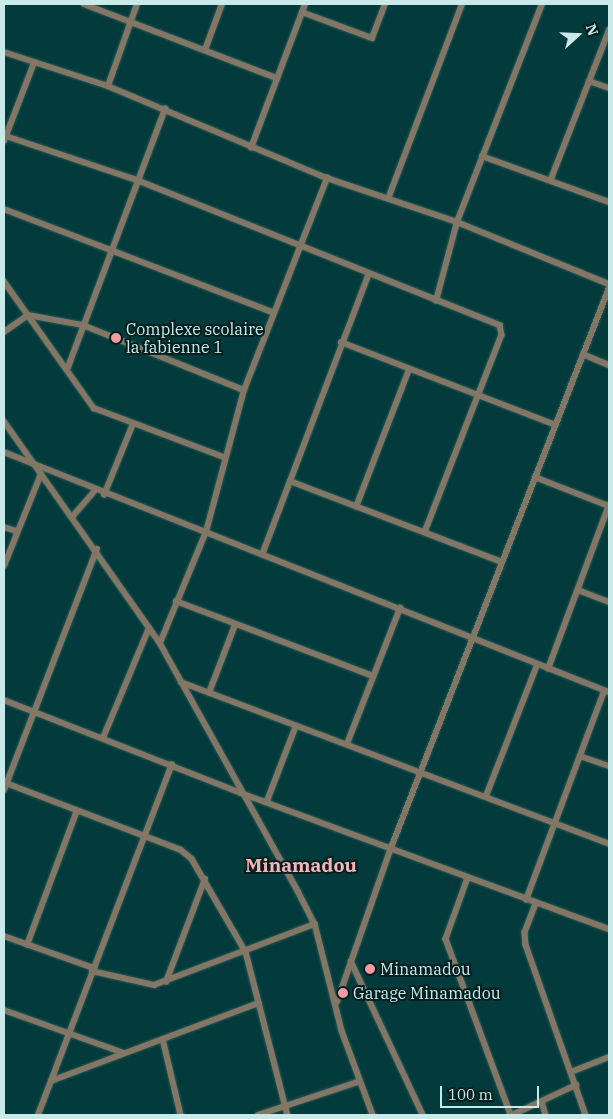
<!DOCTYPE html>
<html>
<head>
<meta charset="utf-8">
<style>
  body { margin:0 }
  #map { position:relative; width:613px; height:1119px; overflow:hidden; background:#033a3b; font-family:"IBM Plex Serif",serif }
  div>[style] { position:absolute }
  .roads { filter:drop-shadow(0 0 1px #275a5a) drop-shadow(0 0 1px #275a5a) }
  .street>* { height:5.5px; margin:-2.75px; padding:0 2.75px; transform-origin:2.75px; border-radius:2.75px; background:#837665 }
  .dots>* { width:14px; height:14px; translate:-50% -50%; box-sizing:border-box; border:2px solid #041f1f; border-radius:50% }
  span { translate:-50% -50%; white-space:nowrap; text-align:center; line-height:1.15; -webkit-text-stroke:4px #041f1f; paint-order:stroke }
  .poi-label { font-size:16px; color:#caeae9 }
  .left { translate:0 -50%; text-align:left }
  .quarter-label { font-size:19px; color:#f7b3b7; font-weight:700 }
  .frame { position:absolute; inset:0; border:5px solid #caeae9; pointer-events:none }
  .north { position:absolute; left:553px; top:10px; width:50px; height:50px; -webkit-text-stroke:4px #041f1f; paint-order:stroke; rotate:70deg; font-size:14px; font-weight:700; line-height:20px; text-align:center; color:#caeae9 }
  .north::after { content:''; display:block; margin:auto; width:18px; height:22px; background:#caeae9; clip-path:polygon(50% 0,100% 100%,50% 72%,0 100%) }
  .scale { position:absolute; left:440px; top:1086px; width:99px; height:22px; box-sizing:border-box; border:2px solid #caeae9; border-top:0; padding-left:6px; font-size:15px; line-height:18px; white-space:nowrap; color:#caeae9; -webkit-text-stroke:4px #041f1f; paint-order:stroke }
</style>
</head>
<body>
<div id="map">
  <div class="roads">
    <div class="street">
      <div style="left:84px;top:4px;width:207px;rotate:21deg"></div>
      <div style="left:302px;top:12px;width:75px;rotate:20.4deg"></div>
      <div style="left:372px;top:38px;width:36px;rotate:-69deg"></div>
      <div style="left:205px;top:50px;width:49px;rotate:-69.7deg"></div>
      <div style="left:4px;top:52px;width:109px;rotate:18.1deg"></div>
      <div style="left:108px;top:86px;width:238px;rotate:22.8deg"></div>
      <div style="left:327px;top:178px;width:137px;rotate:18.7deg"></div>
      <div style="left:457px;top:222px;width:164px;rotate:22.2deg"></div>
      <div style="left:589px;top:81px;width:21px;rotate:19deg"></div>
      <div style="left:108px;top:86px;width:87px;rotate:-70.5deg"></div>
      <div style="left:6px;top:136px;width:138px;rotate:18.6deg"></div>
      <div style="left:137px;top:180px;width:391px;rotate:21.8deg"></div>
      <div style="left:500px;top:325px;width:10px;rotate:79deg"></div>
      <div style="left:502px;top:335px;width:212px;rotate:111.3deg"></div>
      <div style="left:4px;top:141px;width:84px;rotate:-69deg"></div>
      <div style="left:251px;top:148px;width:154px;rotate:-69.4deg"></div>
      <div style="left:482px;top:156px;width:135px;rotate:19.9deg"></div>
      <div style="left:551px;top:179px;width:160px;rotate:-68.7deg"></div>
      <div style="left:388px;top:199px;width:209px;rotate:-69.2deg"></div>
      <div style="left:4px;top:209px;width:288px;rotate:21deg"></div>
      <div style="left:4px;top:281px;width:156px;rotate:54.7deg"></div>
      <div style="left:94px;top:408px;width:139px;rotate:20.7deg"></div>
      <div style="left:436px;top:301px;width:82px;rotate:-75.1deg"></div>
      <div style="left:457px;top:222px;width:234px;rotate:-68.7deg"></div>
      <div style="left:4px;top:332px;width:29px;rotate:-35deg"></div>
      <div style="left:28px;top:315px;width:56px;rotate:10.3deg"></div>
      <div style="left:83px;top:325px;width:174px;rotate:22deg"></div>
      <div style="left:341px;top:342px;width:230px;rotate:21.1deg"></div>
      <div style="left:583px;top:354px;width:28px;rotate:23deg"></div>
      <div style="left:67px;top:370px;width:279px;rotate:-69.4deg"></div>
      <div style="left:4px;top:421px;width:271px;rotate:54.9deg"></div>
      <div style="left:160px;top:643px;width:284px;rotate:60.9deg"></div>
      <div style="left:298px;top:891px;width:37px;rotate:63deg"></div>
      <div style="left:315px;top:924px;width:110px;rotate:75.8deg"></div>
      <div style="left:342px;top:1031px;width:90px;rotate:69.7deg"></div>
      <div style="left:4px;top:452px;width:651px;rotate:21.64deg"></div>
      <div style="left:535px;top:477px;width:79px;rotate:21.4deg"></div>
      <div style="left:290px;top:481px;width:227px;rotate:20.9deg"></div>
      <div style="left:104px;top:495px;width:77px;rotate:-67.8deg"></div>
      <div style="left:356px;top:507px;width:147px;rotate:-68.9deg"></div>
      <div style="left:72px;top:517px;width:35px;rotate:-49deg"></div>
      <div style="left:4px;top:527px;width:13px;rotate:18deg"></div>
      <div style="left:262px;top:555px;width:298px;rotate:-69.2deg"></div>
      <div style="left:4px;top:566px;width:99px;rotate:-68.1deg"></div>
      <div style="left:578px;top:590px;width:33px;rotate:21deg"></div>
      <div style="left:176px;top:601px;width:211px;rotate:20.8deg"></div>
      <div style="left:160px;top:643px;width:120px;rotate:-67.5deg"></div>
      <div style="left:206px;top:532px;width:147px;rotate:-75deg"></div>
      <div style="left:244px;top:390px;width:228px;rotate:-68.6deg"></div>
      <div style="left:548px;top:669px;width:175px;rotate:-69.6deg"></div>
      <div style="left:181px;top:682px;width:458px;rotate:20.7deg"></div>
      <div style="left:209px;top:693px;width:73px;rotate:-69.1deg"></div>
      <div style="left:4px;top:700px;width:255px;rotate:21.4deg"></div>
      <div style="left:241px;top:793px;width:392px;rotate:20.3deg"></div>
      <div style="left:103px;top:738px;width:119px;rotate:-67.3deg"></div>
      <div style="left:347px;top:744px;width:146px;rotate:-68.7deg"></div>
      <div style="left:580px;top:756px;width:31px;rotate:19deg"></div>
      <div style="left:6px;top:783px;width:187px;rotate:20.9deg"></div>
      <div style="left:181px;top:850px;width:14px;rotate:39deg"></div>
      <div style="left:192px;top:859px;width:108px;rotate:59.9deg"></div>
      <div style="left:246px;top:952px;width:168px;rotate:75.6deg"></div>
      <div style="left:4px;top:790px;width:258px;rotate:-68.9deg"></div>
      <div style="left:486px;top:796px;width:141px;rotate:-68.7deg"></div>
      <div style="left:267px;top:801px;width:80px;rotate:-68.9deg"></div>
      <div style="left:468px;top:878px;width:65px;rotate:109.8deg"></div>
      <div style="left:446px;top:939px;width:188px;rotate:69.7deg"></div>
      <div style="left:526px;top:900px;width:223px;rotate:-69.5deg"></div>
      <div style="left:536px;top:904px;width:30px;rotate:111deg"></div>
      <div style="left:525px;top:932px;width:13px;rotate:86deg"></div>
      <div style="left:526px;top:945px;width:180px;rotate:70.6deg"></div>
      <div style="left:4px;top:936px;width:96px;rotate:19.6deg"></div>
      <div style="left:27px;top:945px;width:141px;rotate:-69.6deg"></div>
      <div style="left:351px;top:961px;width:170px;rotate:64.9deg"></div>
      <div style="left:92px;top:971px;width:64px;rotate:12.7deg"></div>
      <div style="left:154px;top:985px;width:172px;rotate:-20.8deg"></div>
      <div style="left:166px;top:982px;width:110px;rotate:-69.3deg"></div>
      <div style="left:337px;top:1002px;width:163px;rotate:-70.7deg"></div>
      <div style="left:391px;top:848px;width:601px;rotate:-68.73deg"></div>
      <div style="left:4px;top:1010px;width:127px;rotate:19.7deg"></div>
      <div style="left:163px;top:1039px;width:78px;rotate:76.7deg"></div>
      <div style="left:571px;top:1072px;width:41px;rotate:-21.5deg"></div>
      <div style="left:51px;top:1081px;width:222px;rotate:-20.6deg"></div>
      <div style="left:542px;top:1102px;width:14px;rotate:73deg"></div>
      <div style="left:38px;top:1115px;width:375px;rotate:-69.1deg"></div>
      <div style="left:258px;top:1115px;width:105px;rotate:-18.3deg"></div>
      <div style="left:512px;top:1115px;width:71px;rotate:-25.1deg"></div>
    </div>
  </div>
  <div class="dots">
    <div style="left:116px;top:338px;background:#f49aa1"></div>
    <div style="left:370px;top:969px;background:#f49aa1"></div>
    <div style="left:343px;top:993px;background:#f49aa1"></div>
  </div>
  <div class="poi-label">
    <span class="left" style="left:126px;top:338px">Complexe scolaire<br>la fabienne 1</span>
    <span class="left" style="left:380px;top:969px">Minamadou</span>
    <span class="left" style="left:353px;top:993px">Garage Minamadou</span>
  </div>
  <div class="quarter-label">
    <span style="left:301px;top:866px">Minamadou</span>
  </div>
  <div class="frame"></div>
  <div class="north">N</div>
  <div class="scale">100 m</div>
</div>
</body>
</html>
